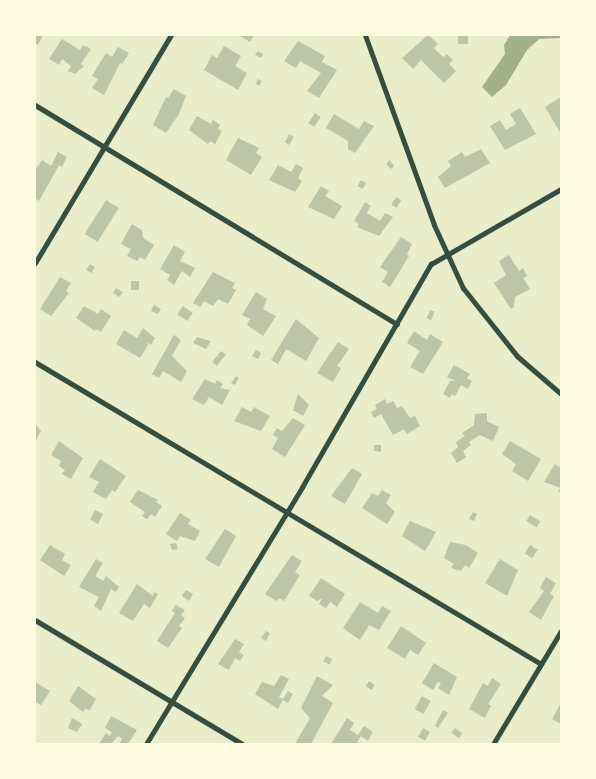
<!DOCTYPE html>
<html>
<head>
<meta charset="utf-8">
<style>
  body { margin:0 }
  #map { position:relative; width:596px; height:779px; overflow:hidden; background:#e9edc9; font-family:"DM Sans",sans-serif }
  div>[style] { position:absolute }
  .water>* { inset:0; background:#a3b18a }
  .building>* { inset:0; background:#bcc5a7; transform-origin:0 0 }
  .minor>* { height:5px; margin:-2.5px; padding:0 2.5px; transform-origin:2.5px; border-radius:2.5px; background:#344e41 }
  span { translate:-50% -50%; white-space:nowrap; text-align:center; line-height:1.15; -webkit-text-stroke:5px #fefae0; paint-order:stroke }
  .frame { position:absolute; inset:0; border:36px solid #fefae0; pointer-events:none }
</style>
</head>
<body>
<div id="map">
  <div class="water">
    <div style="clip-path:polygon(510px 35px,561px 35px,561px 38px,539px 39px,527px 50px,506px 85px,492px 97px,482px 87px,505px 54px,504px 45px)"></div>
  </div>
  <div class="building">
    <div style="clip-path:polygon(35px 35px,43px 35px,38px 45px,35px 43px)"></div>
    <div style="clip-path:polygon(238px 35px,254px 35px,250px 42px)"></div>
    <div style="clip-path:polygon(428px 35px,438px 44px,434px 48px,443px 57px,447px 54px,453px 60px,449px 64px,456px 71px,444px 83px,421px 60px,413px 69px,402px 58px)"></div>
    <div style="left:458px;top:35px;width:10px;height:9px"></div>
    <div style="clip-path:polygon(62px 39px,80px 50px,83px 45px,91px 49px,81px 64px,84px 66px,75px 74px,68px 71px,71px 66px,62px 59px,59px 65px,49px 59px)"></div>
    <div style="clip-path:polygon(298px 41px,325px 56px,322px 62px,337px 70px,319px 98px,307px 91px,321px 73px,300px 61px,296px 68px,284px 61px)"></div>
    <div style="clip-path:polygon(224px 46px,241px 56px,235px 66px,247px 73px,238px 90px,204px 70px,212px 55px,217px 58px)"></div>
    <div style="clip-path:polygon(118px 47px,129px 53px,122px 64px,120px 63px,104px 95px,92px 88px,98px 79px,92px 76px,106px 53px,112px 57px)"></div>
    <div style="clip-path:polygon(258px 51px,263px 54px,261px 58px,255px 55px)"></div>
    <div style="clip-path:polygon(258px 79px,262px 81px,259px 86px,256px 84px)"></div>
    <div style="clip-path:polygon(174px 89px,186px 96px,179px 114px,166px 133px,153px 125px,166px 97px,168px 98px)"></div>
    <div style="clip-path:polygon(561px 97px,561px 131px,560px 132px,545px 107px)"></div>
    <div style="clip-path:polygon(520px 108px,536px 134px,505px 150px,490px 126px,500px 120px,506px 130px,516px 124px,510px 114px)"></div>
    <div style="left:315px;top:113px;width:7px;height:12px;rotate:34deg"></div>
    <div style="clip-path:polygon(334px 114px,359px 129px,364px 121px,374px 126px,355px 153px,348px 149px,348px 141px,326px 128px)"></div>
    <div style="clip-path:polygon(197px 116px,211px 124px,213px 120px,220px 125px,218px 129px,222px 131px,215px 144px,210px 141px,208px 144px,189px 130px)"></div>
    <div style="clip-path:polygon(289px 134px,294px 137px,289px 145px,285px 142px)"></div>
    <div style="clip-path:polygon(238px 138px,259px 148px,256px 153px,262px 157px,251px 175px,226px 160px)"></div>
    <div style="clip-path:polygon(481px 149px,490px 163px,445px 188px,438px 177px,451px 166px,448px 161px,462px 152px,465px 157px)"></div>
    <div style="clip-path:polygon(58px 152px,67px 157px,62px 167px,59px 165px,39px 201px,35px 198px,36px 169px,42px 160px,51px 166px)"></div>
    <div style="clip-path:polygon(390px 160px,394px 166px,391px 169px,386px 164px)"></div>
    <div style="clip-path:polygon(296px 164px,303px 168px,298px 178px,302px 181px,295px 192px,269px 180px,278px 165px,291px 172px)"></div>
    <div style="left:361px;top:180px;width:6px;height:7px;rotate:31deg"></div>
    <div style="clip-path:polygon(321px 186px,329px 191px,325px 196px,342px 206px,334px 219px,308px 207px)"></div>
    <div style="left:396px;top:197px;width:6px;height:9px;rotate:31deg"></div>
    <div style="left:106px;top:200px;width:15px;height:40px;rotate:32deg"></div>
    <div style="clip-path:polygon(365px 202px,371px 206px,367px 213px,380px 221px,385px 213px,393px 217px,379px 236px,357px 227px,359px 224px,354px 221px)"></div>
    <div style="clip-path:polygon(132px 224px,142px 230px,143px 238px,154px 245px,145px 260px,140px 257px,137px 261px,127px 256px,131px 249px,121px 244px)"></div>
    <div style="clip-path:polygon(401px 237px,412px 244px,407px 254px,409px 256px,390px 287px,382px 282px,388px 272px,380px 267px)"></div>
    <div style="clip-path:polygon(174px 245px,185px 252px,180px 261px,195px 268px,190px 277px,182px 271px,174px 285px,167px 280px,170px 275px,160px 269px)"></div>
    <div style="clip-path:polygon(509px 255px,519px 271px,523px 268px,527px 276px,523px 278px,530px 289px,515px 297px,514px 307px,511px 309px,494px 283px,506px 275px,499px 261px)"></div>
    <div style="left:90px;top:264px;width:6px;height:7px;rotate:31deg"></div>
    <div style="clip-path:polygon(213px 272px,235px 283px,232px 288px,236px 290px,228px 304px,218px 299px,213px 306px,204px 301px,200px 307px,193px 303px)"></div>
    <div style="clip-path:polygon(60px 277px,71px 283px,66px 291px,69px 293px,51px 316px,40px 309px)"></div>
    <div style="left:131px;top:281px;width:8px;height:9px"></div>
    <div style="clip-path:polygon(116px 288px,123px 292px,119px 297px,113px 293px)"></div>
    <div style="clip-path:polygon(256px 292px,267px 299px,263px 309px,276px 316px,263px 336px,247px 325px,250px 319px,242px 315px)"></div>
    <div style="clip-path:polygon(154px 305px,161px 309px,158px 314px,151px 311px)"></div>
    <div style="clip-path:polygon(84px 306px,98px 314px,101px 309px,111px 316px,101px 332px,96px 329px,95px 331px,76px 318px)"></div>
    <div style="left:183px;top:306px;width:12px;height:10px;rotate:35deg"></div>
    <div style="left:430px;top:310px;width:5px;height:9px;rotate:22deg"></div>
    <div style="clip-path:polygon(296px 319px,319px 338px,306px 361px,286px 349px,278px 364px,271px 360px)"></div>
    <div style="clip-path:polygon(143px 328px,155px 338px,151px 345px,146px 342px,148px 345px,140px 358px,116px 344px,124px 330px,137px 338px)"></div>
    <div style="clip-path:polygon(414px 331px,427px 340px,430px 334px,443px 342px,423px 374px,410px 367px,420px 351px,407px 343px)"></div>
    <div style="clip-path:polygon(174px 335px,181px 340px,172px 356px,187px 371px,181px 382px,163px 371px,159px 378px,152px 374px)"></div>
    <div style="clip-path:polygon(197px 337px,211px 341px,206px 349px,193px 343px)"></div>
    <div style="clip-path:polygon(338px 342px,349px 349px,337px 366px,341px 368px,333px 382px,317px 373px)"></div>
    <div style="clip-path:polygon(256px 350px,261px 353px,258px 359px,252px 356px)"></div>
    <div style="left:221px;top:351px;width:6px;height:14px;rotate:39deg"></div>
    <div style="clip-path:polygon(454px 365px,470px 374px,467px 378px,472px 381px,468px 389px,461px 385px,455px 396px,452px 394px,450px 398px,443px 394px,450px 381px,455px 381px,447px 377px)"></div>
    <div style="clip-path:polygon(236px 376px,239px 378px,235px 385px,231px 383px)"></div>
    <div style="clip-path:polygon(205px 379px,215px 384px,217px 380px,223px 384px,220px 388px,230px 390px,222px 405px,209px 397px,204px 405px,192px 399px)"></div>
    <div style="clip-path:polygon(298px 394px,309px 405px,303px 416px,293px 410px)"></div>
    <div style="clip-path:polygon(385px 399px,387px 404px,393px 401px,397px 408px,402px 406px,410px 418px,415px 416px,420px 426px,407px 434px,404px 429px,393px 435px,381px 414px,374px 418px,371px 412px,377px 409px,375px 405px)"></div>
    <div style="clip-path:polygon(242px 407px,251px 412px,254px 407px,270px 416px,261px 431px,234px 421px)"></div>
    <div style="clip-path:polygon(487px 413px,487px 421px,499px 427px,493px 441px,480px 435px,469px 442px,471px 445px,463px 451px,466px 457px,457px 463px,451px 453px,458px 447px,456px 442px,465px 436px,462px 433px,474px 425px,475px 414px)"></div>
    <div style="clip-path:polygon(293px 418px,305px 425px,285px 457px,272px 449px,278px 438px,273px 435px,277px 428px,282px 431px)"></div>
    <div style="clip-path:polygon(35px 424px,41px 431px,35px 442px)"></div>
    <div style="clip-path:polygon(59px 441px,83px 458px,71px 479px,62px 474px,65px 470px,59px 466px,61px 461px,51px 455px)"></div>
    <div style="clip-path:polygon(510px 441px,541px 459px,528px 481px,512px 471px,516px 464px,502px 454px)"></div>
    <div style="clip-path:polygon(374px 445px,381px 445px,381px 452px,374px 451px)"></div>
    <div style="clip-path:polygon(100px 459px,126px 476px,115px 492px,112px 490px,106px 499px,93px 492px,99px 482px,89px 477px)"></div>
    <div style="clip-path:polygon(555px 464px,561px 468px,561px 493px,558px 491px,561px 488px,544px 482px)"></div>
    <div style="clip-path:polygon(352px 468px,362px 474px,345px 504px,331px 496px)"></div>
    <div style="clip-path:polygon(138px 490px,158px 500px,156px 502px,162px 506px,155px 517px,151px 514px,147px 519px,142px 516px,145px 512px,130px 502px)"></div>
    <div style="clip-path:polygon(382px 490px,391px 495px,386px 503px,395px 512px,387px 524px,362px 508px,372px 493px,378px 496px)"></div>
    <div style="left:95px;top:510px;width:9px;height:11px;rotate:27deg"></div>
    <div style="clip-path:polygon(473px 512px,477px 514px,474px 521px,469px 519px)"></div>
    <div style="clip-path:polygon(180px 513px,191px 520px,188px 524px,200px 531px,195px 541px,180px 536px,177px 541px,166px 534px)"></div>
    <div style="left:530px;top:515px;width:12px;height:7px;rotate:31deg"></div>
    <div style="clip-path:polygon(410px 521px,436px 532px,425px 551px,402px 536px)"></div>
    <div style="clip-path:polygon(225px 529px,236px 536px,219px 567px,205px 559px)"></div>
    <div style="clip-path:polygon(450px 542px,466px 545px,478px 553px,469px 568px,465px 565px,461px 571px,454px 569px,451px 567px,454px 564px,444px 558px)"></div>
    <div style="clip-path:polygon(176px 543px,178px 549px,172px 550px,170px 544px)"></div>
    <div style="clip-path:polygon(50px 545px,65px 554px,62px 560px,71px 565px,64px 576px,40px 560px)"></div>
    <div style="left:530px;top:545px;width:9px;height:10px;rotate:32deg"></div>
    <div style="clip-path:polygon(292px 555px,302px 561px,295px 572px,300px 575px,284px 601px,279px 598px,277px 601px,265px 594px)"></div>
    <div style="clip-path:polygon(96px 559px,103px 563px,95px 576px,103px 581px,106px 576px,119px 587px,116px 592px,111px 589px,101px 611px,94px 606px,99px 597px,79px 587px)"></div>
    <div style="clip-path:polygon(500px 559px,518px 570px,507px 596px,485px 583px)"></div>
    <div style="clip-path:polygon(546px 577px,556px 583px,550px 594px,554px 596px,541px 620px,529px 612px,544px 591px,540px 588px)"></div>
    <div style="clip-path:polygon(321px 578px,345px 594px,337px 607px,330px 602px,326px 608px,319px 604px,322px 598px,317px 601px,309px 596px)"></div>
    <div style="clip-path:polygon(137px 584px,153px 596px,154px 592px,158px 594px,150px 608px,144px 604px,133px 621px,119px 613px)"></div>
    <div style="clip-path:polygon(186px 590px,193px 594px,189px 601px,182px 596px)"></div>
    <div style="clip-path:polygon(360px 602px,378px 613px,382px 606px,391px 611px,379px 630px,369px 625px,360px 640px,343px 628px)"></div>
    <div style="clip-path:polygon(176px 605px,185px 610px,181px 615px,185px 618px,179px 626px,182px 628px,168px 648px,157px 641px,175px 613px,172px 611px)"></div>
    <div style="clip-path:polygon(401px 626px,426px 643px,418px 655px,410px 650px,405px 659px,387px 648px)"></div>
    <div style="clip-path:polygon(266px 631px,270px 633px,266px 641px,261px 638px)"></div>
    <div style="clip-path:polygon(235px 639px,244px 644px,239px 652px,244px 655px,240px 661px,235px 658px,229px 670px,218px 664px)"></div>
    <div style="left:326px;top:656px;width:7px;height:6px;rotate:27deg"></div>
    <div style="clip-path:polygon(434px 663px,457px 677px,449px 695px,438px 688px,441px 683px,438px 682px,433px 690px,422px 683px)"></div>
    <div style="clip-path:polygon(281px 675px,289px 679px,279px 697px,283px 699px,288px 691px,293px 694px,288px 703px,283px 700px,278px 709px,255px 694px,262px 682px,274px 686px)"></div>
    <div style="clip-path:polygon(317px 676px,333px 685px,322px 696px,333px 703px,311px 744px,300px 744px,296px 742px,310px 718px,301px 708px)"></div>
    <div style="clip-path:polygon(492px 678px,501px 684px,488px 704px,491px 706px,485px 718px,469px 709px,483px 683px,488px 686px)"></div>
    <div style="left:369px;top:681px;width:7px;height:6px;rotate:34deg"></div>
    <div style="clip-path:polygon(35px 682px,50px 691px,41px 705px,35px 702px)"></div>
    <div style="clip-path:polygon(78px 686px,96px 699px,90px 710px,85px 709px,83px 712px,69px 701px)"></div>
    <div style="left:422px;top:696px;width:10px;height:15px;rotate:29deg"></div>
    <div style="clip-path:polygon(561px 703px,561px 724px,552px 719px)"></div>
    <div style="clip-path:polygon(443px 710px,448px 713px,438px 728px,435px 726px)"></div>
    <div style="clip-path:polygon(111px 716px,137px 730px,128px 744px,119px 744px,122px 739px,118px 736px,111px 744px,99px 744px,106px 733px,110px 736px,112px 732px,105px 728px)"></div>
    <div style="clip-path:polygon(72px 718px,82px 724px,77px 732px,68px 728px)"></div>
    <div style="clip-path:polygon(347px 718px,354px 723px,350px 730px,358px 735px,364px 726px,373px 732px,368px 741px,361px 736px,357px 742px,361px 744px,331px 744px)"></div>
    <div style="left:423px;top:728px;width:8px;height:10px;rotate:30deg"></div>
    <div style="left:455px;top:728px;width:9px;height:6px;rotate:36deg"></div>
  </div>
  <div class="minor">
    <div style="left:365px;top:35px;width:202px;rotate:70deg"></div>
    <div style="left:434px;top:225px;width:69px;rotate:65.3deg"></div>
    <div style="left:463px;top:288px;width:87px;rotate:51.5deg"></div>
    <div style="left:517px;top:356px;width:58px;rotate:40.8deg"></div>
    <div style="left:35px;top:105px;width:423px;rotate:31.2deg"></div>
    <div style="left:35px;top:263px;width:265px;rotate:-59.2deg"></div>
    <div style="left:35px;top:362px;width:589px;rotate:30.83deg"></div>
    <div style="left:35px;top:620px;width:241px;rotate:30.9deg"></div>
    <div style="left:146px;top:744px;width:301px;rotate:-58.7deg"></div>
    <div style="left:302px;top:487px;width:258px;rotate:-60deg"></div>
    <div style="left:431px;top:264px;width:150px;rotate:-30deg"></div>
    <div style="left:493px;top:744px;width:132px;rotate:-59deg"></div>
  </div>
  <div class="frame"></div>
</div>
</body>
</html>
